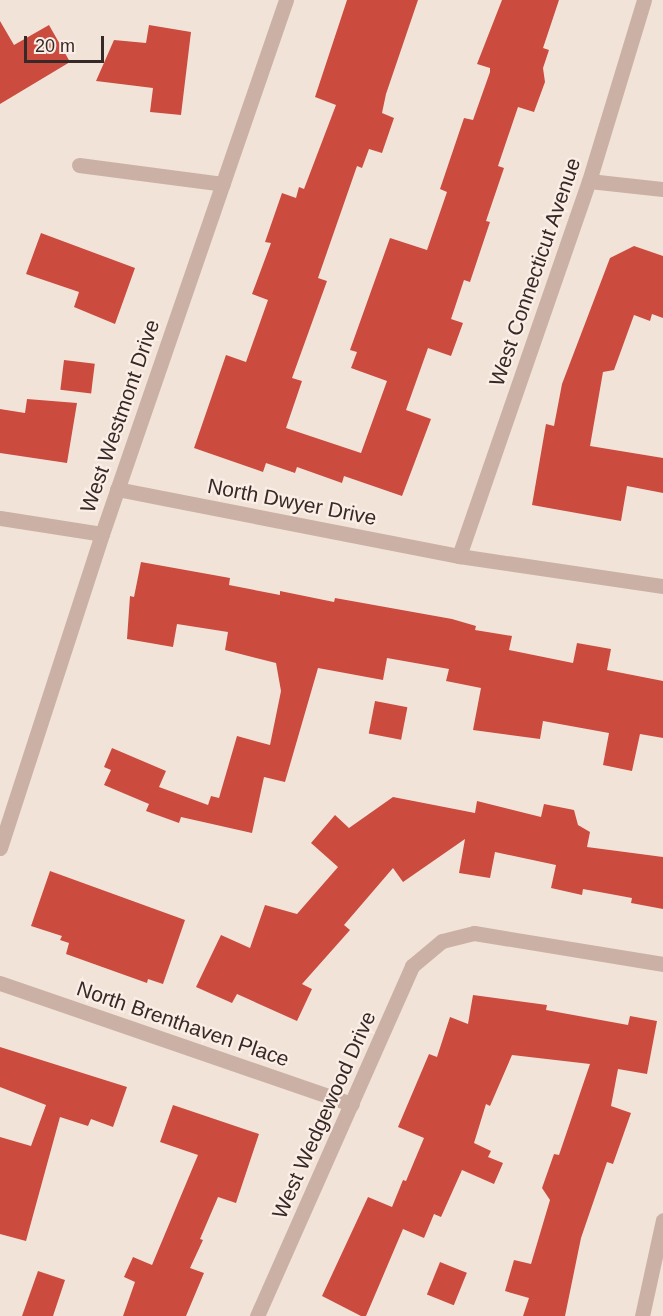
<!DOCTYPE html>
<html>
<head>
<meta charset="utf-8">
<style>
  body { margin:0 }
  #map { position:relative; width:663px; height:1316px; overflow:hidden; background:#f2e3d9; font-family:Arial,sans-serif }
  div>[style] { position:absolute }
  .building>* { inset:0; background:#cb4c3f; transform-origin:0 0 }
  .minor>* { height:15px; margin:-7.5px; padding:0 7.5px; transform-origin:7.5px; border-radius:7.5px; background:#cbb1a5 }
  span { translate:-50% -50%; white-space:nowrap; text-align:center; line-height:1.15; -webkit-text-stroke:4.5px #faeee6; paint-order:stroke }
  .street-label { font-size:21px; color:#362927 }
  .scale { position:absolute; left:24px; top:36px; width:80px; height:27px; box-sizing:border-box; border:3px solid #362927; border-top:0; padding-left:8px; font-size:18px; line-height:21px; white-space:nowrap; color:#362927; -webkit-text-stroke:4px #faeee6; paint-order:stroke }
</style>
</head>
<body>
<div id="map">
  <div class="building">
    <div style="clip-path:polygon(347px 0,418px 0,386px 94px,382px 113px,394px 118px,382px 153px,369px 149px,362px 168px,357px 166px,318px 278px,327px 281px,292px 378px,302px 381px,286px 428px,361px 453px,387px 381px,351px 368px,357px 352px,350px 350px,390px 238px,427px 250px,447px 192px,440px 189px,464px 118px,473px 120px,490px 72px,490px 68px,477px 64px,502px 0,559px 0,543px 48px,549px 50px,543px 68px,545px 82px,534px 112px,518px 107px,498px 166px,504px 168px,486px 221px,490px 222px,470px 282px,464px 280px,451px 319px,463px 323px,451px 356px,428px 348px,406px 410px,431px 419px,402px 496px,344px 476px,342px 483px,297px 467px,295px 473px,266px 463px,263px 472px,194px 448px,226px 355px,246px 362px,268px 300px,252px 294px,271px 243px,265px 242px,282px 193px,296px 198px,299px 187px,304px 189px,336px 105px,315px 97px)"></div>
    <div style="clip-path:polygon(0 21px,14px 45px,49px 25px,70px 62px,0 104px)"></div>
    <div style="clip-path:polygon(149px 25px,191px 32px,181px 115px,150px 112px,153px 88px,96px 81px,114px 40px,146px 43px)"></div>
    <div style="clip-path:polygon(41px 233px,135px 268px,115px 324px,74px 307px,79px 292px,26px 274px)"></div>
    <div style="clip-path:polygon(634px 246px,663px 256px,663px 318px,652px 314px,650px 321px,634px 315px,614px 370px,603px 372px,590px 446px,663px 458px,663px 493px,627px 486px,621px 521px,532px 505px,546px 424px,554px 426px,562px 384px,610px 258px)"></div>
    <div style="left:64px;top:360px;width:31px;height:30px;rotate:7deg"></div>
    <div style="clip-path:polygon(27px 399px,77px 403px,67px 463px,0 453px,0 409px,25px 413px)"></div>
    <div style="clip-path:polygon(141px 562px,230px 578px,229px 585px,280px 595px,280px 591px,334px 602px,335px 598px,452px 619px,476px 626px,475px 630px,512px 636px,509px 650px,573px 663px,577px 643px,611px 649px,607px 670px,663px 681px,663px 738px,640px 734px,632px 771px,603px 765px,609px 733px,543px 721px,540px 739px,473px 730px,481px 688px,446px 681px,449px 669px,387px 658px,383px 680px,318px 668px,285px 782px,264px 777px,252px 833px,181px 817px,179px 823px,146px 811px,149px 804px,104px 785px,111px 770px,104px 767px,112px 748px,166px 771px,159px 787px,208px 805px,211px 796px,219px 798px,237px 736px,270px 745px,281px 691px,276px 663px,225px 650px,228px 632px,177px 624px,173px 647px,127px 639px,130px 596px,134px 597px)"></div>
    <div style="left:375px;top:701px;width:33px;height:33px;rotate:11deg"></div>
    <div style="clip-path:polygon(393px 797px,475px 813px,477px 801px,541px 817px,544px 804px,574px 810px,578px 825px,590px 832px,587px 847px,663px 857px,663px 909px,631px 903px,632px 898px,583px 889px,582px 895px,551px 888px,556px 865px,495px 852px,490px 878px,459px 873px,465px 839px,403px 882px,393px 868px,344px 925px,350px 930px,302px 984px,312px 989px,297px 1021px,237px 994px,232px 1003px,196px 987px,221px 935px,250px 948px,265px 905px,297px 914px,338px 867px,311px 843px,335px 815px,349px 828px)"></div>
    <div style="clip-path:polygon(50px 871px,185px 920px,163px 984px,148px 979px,147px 983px,66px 954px,69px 943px,60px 940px,62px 936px,31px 926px)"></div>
    <div style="clip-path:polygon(473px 995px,547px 1005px,546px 1010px,628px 1025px,630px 1016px,657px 1021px,647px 1074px,618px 1069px,611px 1106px,631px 1113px,613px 1164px,607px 1162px,581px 1238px,565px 1316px,523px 1316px,529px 1298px,505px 1291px,514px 1260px,531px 1264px,550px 1200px,542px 1188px,554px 1154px,559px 1155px,590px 1064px,512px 1055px,490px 1106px,486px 1104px,474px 1143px,491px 1151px,488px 1157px,503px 1163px,494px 1184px,462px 1170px,441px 1217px,434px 1214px,424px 1238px,403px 1229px,366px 1316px,361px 1316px,322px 1296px,368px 1197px,392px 1207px,403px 1180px,406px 1181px,424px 1138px,398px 1127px,429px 1054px,437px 1057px,450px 1017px,468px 1024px)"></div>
    <div style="clip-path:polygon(0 1047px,127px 1087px,113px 1127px,91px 1119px,88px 1126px,60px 1117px,26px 1241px,0 1234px,0 1137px,31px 1146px,46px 1105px,0 1087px)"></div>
    <div style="clip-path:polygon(173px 1105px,259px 1134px,236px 1203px,218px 1197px,200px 1239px,203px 1240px,190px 1268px,204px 1273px,186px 1316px,123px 1316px,135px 1282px,124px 1277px,133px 1257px,152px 1265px,198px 1155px,160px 1142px)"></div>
    <div style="left:440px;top:1262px;width:29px;height:35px;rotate:22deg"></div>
    <div style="clip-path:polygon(38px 1271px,65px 1280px,53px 1316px,22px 1316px)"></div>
  </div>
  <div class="minor">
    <div style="left:79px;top:165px;width:145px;rotate:7.5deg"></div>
    <div style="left:589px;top:181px;width:74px;rotate:6.2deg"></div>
    <div style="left:117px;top:489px;width:349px;rotate:11.1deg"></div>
    <div style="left:459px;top:556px;width:206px;rotate:8.4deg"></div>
    <div style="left:0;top:518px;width:103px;rotate:8.9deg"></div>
    <div style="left:459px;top:556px;width:397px;rotate:-70.9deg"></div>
    <div style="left:589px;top:181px;width:189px;rotate:-73.1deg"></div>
    <div style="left:0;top:848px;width:330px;rotate:-72deg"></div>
    <div style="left:102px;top:534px;width:565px;rotate:-70.99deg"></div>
    <div style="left:0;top:983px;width:372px;rotate:19deg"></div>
    <div style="left:257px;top:1316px;width:383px;rotate:-66.1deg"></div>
    <div style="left:412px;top:966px;width:39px;rotate:-40deg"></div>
    <div style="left:442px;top:941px;width:33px;rotate:-14deg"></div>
    <div style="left:474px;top:933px;width:192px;rotate:9.3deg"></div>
    <div style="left:642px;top:1316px;width:98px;rotate:-77.7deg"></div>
  </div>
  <div class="street-label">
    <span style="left:535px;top:272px;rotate:-71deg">West Connecticut Avenue</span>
    <span style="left:120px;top:416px;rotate:-71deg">West Westmont Drive</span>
    <span style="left:292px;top:502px;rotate:11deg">North Dwyer Drive</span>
    <span style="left:183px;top:1024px;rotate:19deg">North Brenthaven Place</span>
    <span style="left:324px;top:1115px;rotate:-66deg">West Wedgewood Drive</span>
  </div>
  <div class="scale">20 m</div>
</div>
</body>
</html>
